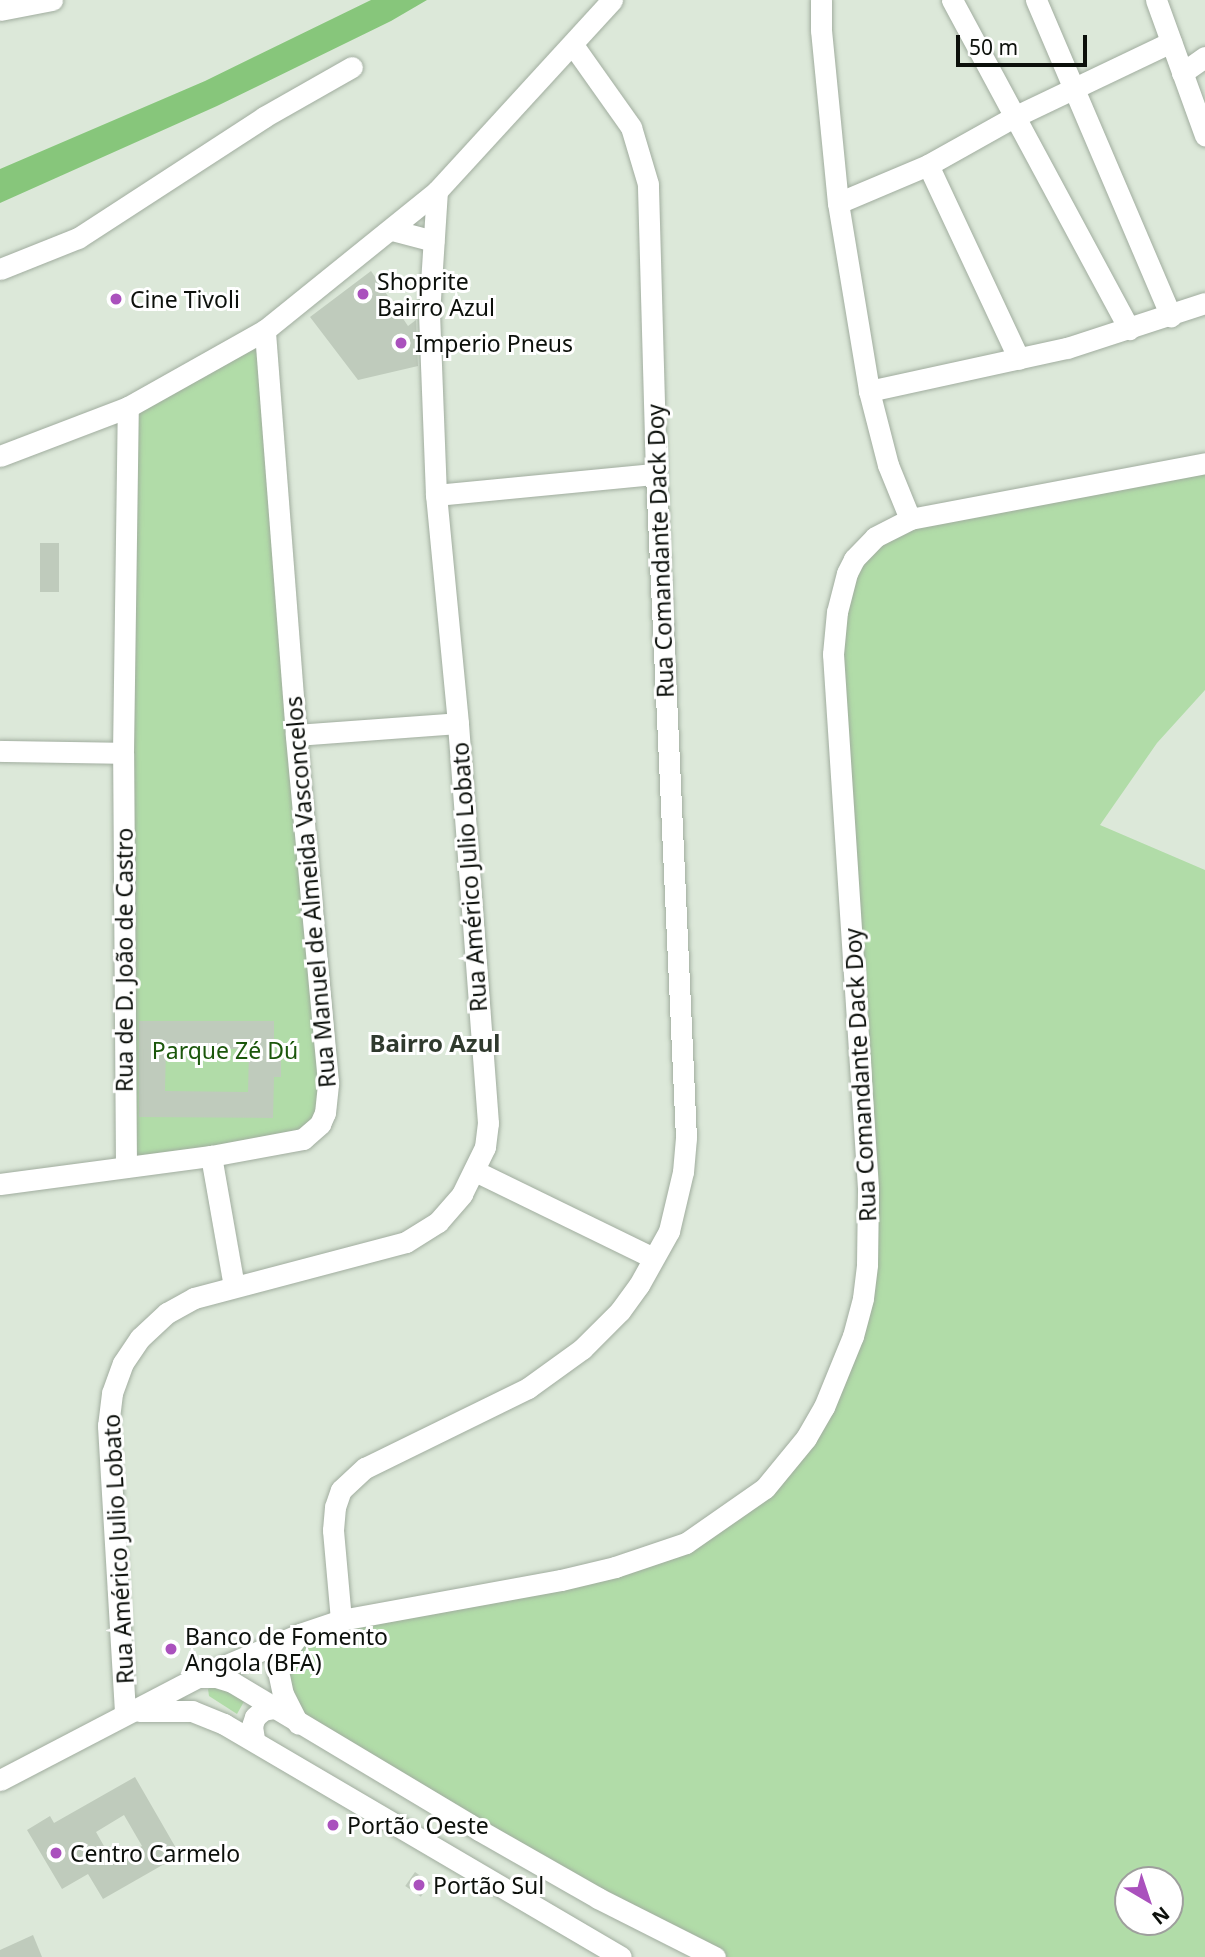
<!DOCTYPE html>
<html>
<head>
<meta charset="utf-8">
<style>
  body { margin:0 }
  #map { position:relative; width:1205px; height:1957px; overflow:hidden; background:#dce8d9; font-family:"Noto Sans",sans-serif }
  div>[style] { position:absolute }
  .green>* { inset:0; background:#b1dca8 }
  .water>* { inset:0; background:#87c67b }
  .building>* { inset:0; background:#bfcbbc; transform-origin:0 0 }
  .roads { filter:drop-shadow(0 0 2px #a1ad9f) drop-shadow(0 0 2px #a1ad9f) }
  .minor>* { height:21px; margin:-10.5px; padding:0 10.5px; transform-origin:10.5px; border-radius:10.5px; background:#fff }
  .dots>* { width:19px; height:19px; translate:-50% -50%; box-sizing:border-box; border:4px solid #fff; border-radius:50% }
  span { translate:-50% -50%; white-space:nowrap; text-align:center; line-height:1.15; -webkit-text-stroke:6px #fff; paint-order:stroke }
  .poi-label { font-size:23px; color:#0c100b }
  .left { translate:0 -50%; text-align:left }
  .street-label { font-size:23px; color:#0c100b }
  .park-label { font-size:23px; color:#1b570b }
  .neighbourhood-label { font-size:24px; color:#303a2e; font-weight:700 }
  .north { position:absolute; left:1114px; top:1866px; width:70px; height:70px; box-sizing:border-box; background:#fff; border:2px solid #9e9f9d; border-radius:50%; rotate:141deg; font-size:19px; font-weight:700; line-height:28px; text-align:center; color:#0c100b }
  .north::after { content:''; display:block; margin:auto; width:24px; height:32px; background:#aa51bd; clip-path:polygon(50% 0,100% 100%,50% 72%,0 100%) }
  .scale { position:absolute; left:956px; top:35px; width:131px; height:32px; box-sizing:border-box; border:4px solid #0c100b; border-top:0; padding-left:9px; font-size:21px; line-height:24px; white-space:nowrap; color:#0c100b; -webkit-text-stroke:5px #fff; paint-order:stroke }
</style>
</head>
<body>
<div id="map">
  <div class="green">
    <div style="clip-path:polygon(265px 330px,328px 1082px,312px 1133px,126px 1167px,128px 407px)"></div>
    <div style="clip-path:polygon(evenodd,1205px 462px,1205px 690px,1157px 743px,1100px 825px,1205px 870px,1205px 1957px,715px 1957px,299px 1724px,280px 1664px,300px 1634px,561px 1580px,714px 1525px,806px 1438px,863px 1298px,837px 612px,875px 537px,1205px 462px,1128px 1880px,1170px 1880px,1170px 1922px,1128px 1922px,1128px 1880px)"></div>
    <div style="clip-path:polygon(215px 1684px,246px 1698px,237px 1714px,209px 1696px,208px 1689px)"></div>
  </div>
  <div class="water">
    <div style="clip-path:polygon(371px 0,427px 0,391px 21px,217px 106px,0 203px,0 169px,205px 81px)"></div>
  </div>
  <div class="building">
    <div style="clip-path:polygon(371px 271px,408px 326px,416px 320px,418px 366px,358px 380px,310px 317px)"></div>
    <div style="left:40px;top:543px;width:19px;height:49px"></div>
    <div style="clip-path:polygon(evenodd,139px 1021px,274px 1021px,274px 1055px,281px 1055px,281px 1077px,274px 1077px,273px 1118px,139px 1117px,139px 1021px,166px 1048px,249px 1049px,248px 1092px,165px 1091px,166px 1048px)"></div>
    <div style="clip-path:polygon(evenodd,135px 1777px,180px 1855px,103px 1899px,88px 1874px,62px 1889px,27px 1830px,50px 1816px,54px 1823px,135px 1777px,124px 1815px,142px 1846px,113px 1862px,96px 1832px,124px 1815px)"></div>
    <div style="left:415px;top:1872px;width:19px;height:17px;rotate:35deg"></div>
    <div style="clip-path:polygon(33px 1935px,42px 1957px,0 1957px,0 1950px)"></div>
  </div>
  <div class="roads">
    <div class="minor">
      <div style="left:821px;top:0;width:30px;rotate:90deg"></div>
      <div style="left:821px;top:30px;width:174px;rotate:84.4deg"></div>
      <div style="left:838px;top:203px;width:191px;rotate:80.6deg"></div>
      <div style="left:869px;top:391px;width:76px;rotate:75.6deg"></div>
      <div style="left:888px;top:465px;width:58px;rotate:67.8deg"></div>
      <div style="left:952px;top:0;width:374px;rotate:61.7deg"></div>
      <div style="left:1036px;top:0;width:344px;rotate:66.9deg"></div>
      <div style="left:1156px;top:0;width:144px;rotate:70.1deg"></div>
      <div style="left:0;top:10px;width:53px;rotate:-10.9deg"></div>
      <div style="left:1182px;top:73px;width:28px;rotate:-35deg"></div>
      <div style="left:928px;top:165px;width:214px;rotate:64.9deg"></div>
      <div style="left:838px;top:203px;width:98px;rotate:-22.9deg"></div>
      <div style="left:928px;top:165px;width:98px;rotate:-29.2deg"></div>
      <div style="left:1014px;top:117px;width:174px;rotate:-25.5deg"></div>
      <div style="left:392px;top:230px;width:43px;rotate:14.7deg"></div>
      <div style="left:0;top:269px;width:84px;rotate:-21.7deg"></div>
      <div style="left:78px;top:238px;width:222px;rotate:-33deg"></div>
      <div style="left:264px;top:117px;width:101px;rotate:-29.6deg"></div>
      <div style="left:869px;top:391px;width:203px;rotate:-12.3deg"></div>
      <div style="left:1067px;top:348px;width:145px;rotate:-18.1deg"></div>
      <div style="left:0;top:456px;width:137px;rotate:-20.9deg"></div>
      <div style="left:128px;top:407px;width:157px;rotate:-29.3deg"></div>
      <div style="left:265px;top:330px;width:221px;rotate:-38.9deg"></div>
      <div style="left:437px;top:191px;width:259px;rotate:-47.5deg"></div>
      <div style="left:436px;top:495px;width:221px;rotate:-5.5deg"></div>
      <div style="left:296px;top:735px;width:162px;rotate:-4.2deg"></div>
      <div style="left:0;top:751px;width:123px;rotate:0.9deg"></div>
      <div style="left:211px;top:1156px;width:132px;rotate:80deg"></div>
      <div style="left:126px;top:1167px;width:414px;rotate:-90.4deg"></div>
      <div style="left:123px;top:753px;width:346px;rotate:-89.2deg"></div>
      <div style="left:475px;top:1171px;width:198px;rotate:26deg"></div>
      <div style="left:0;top:1184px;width:213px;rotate:-7.6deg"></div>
      <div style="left:211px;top:1156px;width:94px;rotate:-10.5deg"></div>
      <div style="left:303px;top:1139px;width:23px;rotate:-41deg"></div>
      <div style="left:320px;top:1124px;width:12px;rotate:-66deg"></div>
      <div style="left:325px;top:1113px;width:31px;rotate:-84deg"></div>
      <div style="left:328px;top:1082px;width:348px;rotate:-95.3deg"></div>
      <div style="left:296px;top:735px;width:406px;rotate:-94.4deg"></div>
      <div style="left:341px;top:1620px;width:90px;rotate:-95.1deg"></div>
      <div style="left:333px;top:1530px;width:23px;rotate:-85deg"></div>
      <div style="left:335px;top:1507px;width:18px;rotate:-71deg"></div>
      <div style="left:341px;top:1490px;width:33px;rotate:-43deg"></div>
      <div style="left:365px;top:1468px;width:182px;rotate:-26.1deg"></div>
      <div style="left:528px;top:1388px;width:67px;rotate:-35.8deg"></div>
      <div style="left:582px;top:1349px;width:54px;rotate:-45deg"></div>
      <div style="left:620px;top:1311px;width:32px;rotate:-54deg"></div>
      <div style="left:639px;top:1285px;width:62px;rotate:-60.9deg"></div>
      <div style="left:669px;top:1231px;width:61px;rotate:-76.7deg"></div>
      <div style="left:683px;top:1172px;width:34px;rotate:-85deg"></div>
      <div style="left:686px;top:1138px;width:665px;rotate:-92.59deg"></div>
      <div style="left:656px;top:474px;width:290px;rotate:-91.6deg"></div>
      <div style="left:648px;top:184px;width:59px;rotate:-106.6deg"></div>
      <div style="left:631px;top:127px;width:100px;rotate:-125.3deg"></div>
      <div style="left:298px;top:1636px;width:24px;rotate:128deg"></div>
      <div style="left:283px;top:1655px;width:17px;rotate:107deg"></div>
      <div style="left:278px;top:1671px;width:24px;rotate:78deg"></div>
      <div style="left:283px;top:1694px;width:33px;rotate:63deg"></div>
      <div style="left:200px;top:1677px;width:16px"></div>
      <div style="left:216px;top:1677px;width:17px;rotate:17deg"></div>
      <div style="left:232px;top:1682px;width:288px;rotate:30.9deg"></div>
      <div style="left:479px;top:1830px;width:137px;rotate:29.7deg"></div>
      <div style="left:598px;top:1898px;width:131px;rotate:26.8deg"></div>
      <div style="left:139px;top:1711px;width:53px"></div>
      <div style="left:192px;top:1711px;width:35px;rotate:22deg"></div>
      <div style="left:224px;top:1724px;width:460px;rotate:30.4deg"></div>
      <div style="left:125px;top:1712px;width:287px;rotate:-93.4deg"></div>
      <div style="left:108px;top:1426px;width:33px;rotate:-83deg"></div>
      <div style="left:112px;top:1393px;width:32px;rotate:-70deg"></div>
      <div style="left:123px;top:1363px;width:30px;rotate:-56deg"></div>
      <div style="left:140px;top:1338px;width:37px;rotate:-43deg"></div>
      <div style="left:167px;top:1313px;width:31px;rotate:-29deg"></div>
      <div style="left:194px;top:1298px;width:219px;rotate:-14.8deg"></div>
      <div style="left:406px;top:1242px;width:38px;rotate:-32deg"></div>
      <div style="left:438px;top:1222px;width:37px;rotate:-49deg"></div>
      <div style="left:462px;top:1194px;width:52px;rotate:-63.9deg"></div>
      <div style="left:485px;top:1147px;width:24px;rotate:-83deg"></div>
      <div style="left:488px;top:1123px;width:401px;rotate:-94.3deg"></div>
      <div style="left:458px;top:723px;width:229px;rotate:-95.5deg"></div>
      <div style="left:436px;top:495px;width:181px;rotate:-92.2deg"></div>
      <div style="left:429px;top:314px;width:123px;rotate:-86.3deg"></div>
      <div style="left:254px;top:1739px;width:13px;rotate:-99deg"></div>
      <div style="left:252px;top:1726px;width:9px;rotate:-72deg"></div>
      <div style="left:255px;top:1717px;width:11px;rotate:-41deg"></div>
      <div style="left:263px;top:1710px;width:10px;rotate:-11deg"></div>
      <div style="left:0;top:1780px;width:223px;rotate:-27.5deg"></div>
      <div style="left:198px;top:1677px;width:111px;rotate:-22.9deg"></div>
      <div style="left:300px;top:1634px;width:43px;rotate:-18.9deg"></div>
      <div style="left:341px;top:1620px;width:224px;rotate:-10.3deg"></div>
      <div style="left:561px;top:1580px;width:56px;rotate:-13.5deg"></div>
      <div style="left:615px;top:1567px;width:75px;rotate:-18.7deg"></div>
      <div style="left:686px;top:1543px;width:96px;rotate:-34.8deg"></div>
      <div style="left:765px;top:1488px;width:65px;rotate:-50.6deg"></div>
      <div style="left:806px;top:1438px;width:36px;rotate:-60deg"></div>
      <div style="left:824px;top:1407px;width:77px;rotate:-67.8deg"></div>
      <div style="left:853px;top:1336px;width:39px;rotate:-75deg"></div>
      <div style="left:863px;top:1298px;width:34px;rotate:-83deg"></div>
      <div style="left:867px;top:1264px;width:76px;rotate:-89.2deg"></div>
      <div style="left:868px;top:1188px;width:535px;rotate:-93.75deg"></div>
      <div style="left:833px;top:654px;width:42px;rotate:-84.6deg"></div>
      <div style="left:837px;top:612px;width:40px;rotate:-75.6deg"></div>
      <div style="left:847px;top:573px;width:16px;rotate:-63deg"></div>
      <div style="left:854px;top:559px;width:30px;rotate:-46deg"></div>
      <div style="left:875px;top:537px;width:39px;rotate:-27deg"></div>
      <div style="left:910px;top:519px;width:300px;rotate:-10.7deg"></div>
    </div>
  </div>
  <div class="dots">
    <div style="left:363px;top:294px;background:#aa51bd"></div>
    <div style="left:116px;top:299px;background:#aa51bd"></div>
    <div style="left:401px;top:343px;background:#aa51bd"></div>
    <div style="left:171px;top:1649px;background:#aa51bd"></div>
    <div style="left:333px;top:1825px;background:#aa51bd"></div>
    <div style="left:56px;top:1853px;background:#aa51bd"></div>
    <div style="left:419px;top:1885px;background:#aa51bd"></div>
  </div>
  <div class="poi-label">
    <span class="left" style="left:377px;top:294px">Shoprite<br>Bairro Azul</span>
    <span class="left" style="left:130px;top:299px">Cine Tivoli</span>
    <span class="left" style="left:415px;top:343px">Imperio Pneus</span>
    <span class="left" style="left:185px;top:1649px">Banco de Fomento<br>Angola (BFA)</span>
    <span class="left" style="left:347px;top:1825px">Portão Oeste</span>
    <span class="left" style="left:70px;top:1853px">Centro Carmelo</span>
    <span class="left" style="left:433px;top:1885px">Portão Sul</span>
  </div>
  <div class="street-label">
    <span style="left:660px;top:551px;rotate:-92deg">Rua Comandante Dack Doy</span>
    <span style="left:469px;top:877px;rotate:-94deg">Rua Américo Julio Lobato</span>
    <span style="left:310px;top:892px;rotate:-95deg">Rua Manuel de Almeida Vasconcelos</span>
    <span style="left:124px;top:960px;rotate:-90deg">Rua de D. João de Castro</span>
    <span style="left:860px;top:1075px;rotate:-93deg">Rua Comandante Dack Doy</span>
    <span style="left:118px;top:1549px;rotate:-93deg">Rua Américo Julio Lobato</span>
  </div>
  <div class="park-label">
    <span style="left:225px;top:1050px">Parque Zé Dú</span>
  </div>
  <div class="neighbourhood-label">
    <span style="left:435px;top:1043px">Bairro Azul</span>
  </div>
  <div class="north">N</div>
  <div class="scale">50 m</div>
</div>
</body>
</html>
